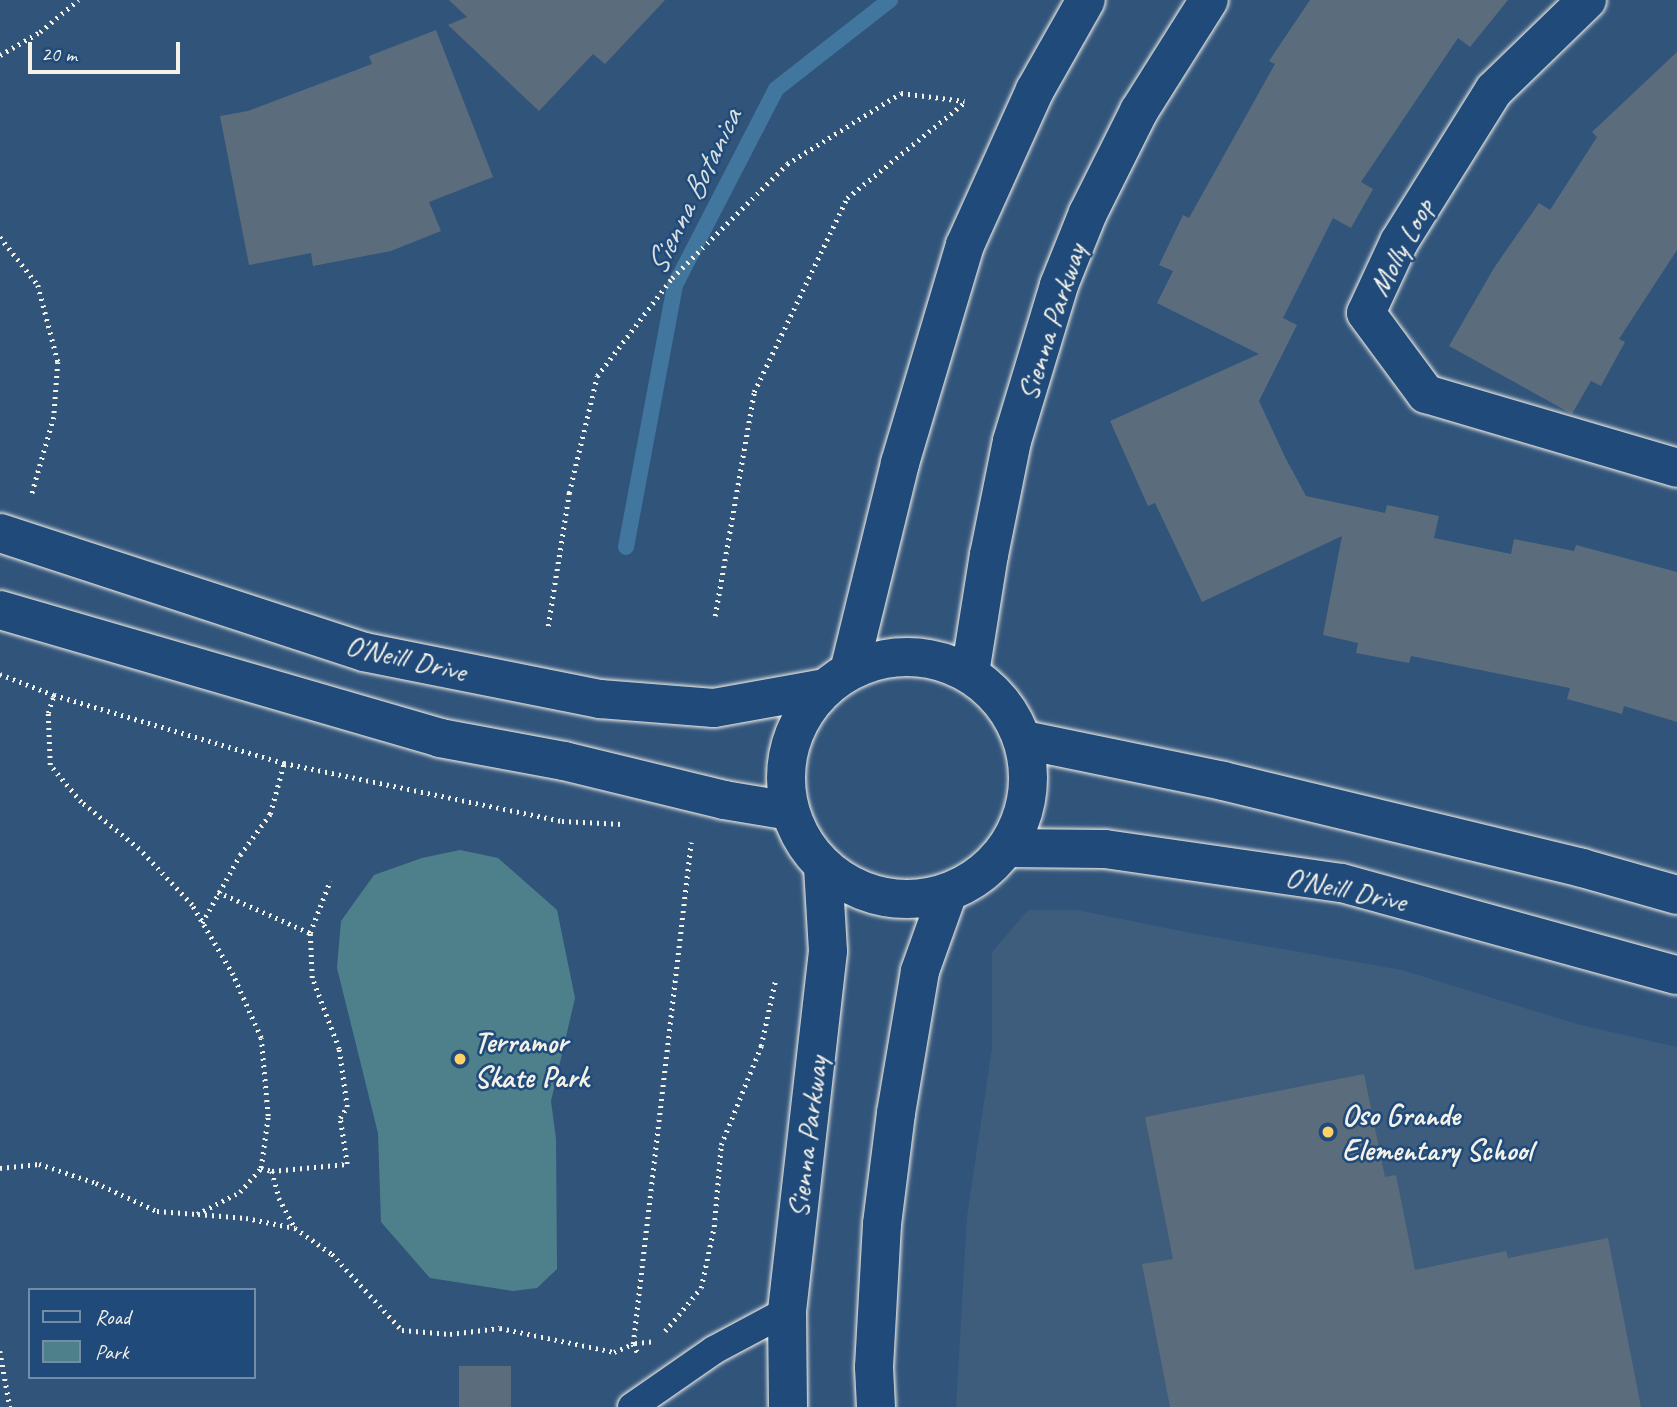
<!DOCTYPE html>
<html>
<head>
<meta charset="utf-8">
<style>
  body { margin:0 }
  #map { position:relative; width:1677px; height:1407px; overflow:hidden; background:#31547b; font-family:Caveat,sans-serif }
  div>[style] { position:absolute }
  .built>* { inset:0; background:#3e5c7b }
  .green>* { inset:0; background:#4e808c }
  .stream>* { height:16px; margin:-8px; padding:0 8px; transform-origin:8px; border-radius:8px; background:#41769e }
  .building>* { inset:0; background:#5b6d7c; transform-origin:0 0 }
  .path>* { height:4.5px; margin-top:-2.25px; transform-origin:0; background:repeating-linear-gradient(90deg,#f4f1e8 0 2px,transparent 0 7px) }
  .roads { filter:drop-shadow(0 0 2px #f4f1e8) drop-shadow(0 0 2px #f4f1e8) }
  .service>* { height:28px; margin:-14px; padding:0 14px; transform-origin:14px; border-radius:14px; background:#1f4a7a }
  .minor>* { height:38px; margin:-19px; padding:0 19px; transform-origin:19px; border-radius:19px; background:#1f4a7a }
  .secondary>* { height:38px; margin:-19px; padding:0 19px; transform-origin:19px; border-radius:19px; background:#1f4a7a }
  .secondary>.ring { margin:-19px; padding:0; box-sizing:content-box; background:none; border:38px solid #1f4a7a; border-radius:50% }
  .dots>* { width:19px; height:19px; translate:-50% -50%; box-sizing:border-box; border:4px solid #1f4a7a; border-radius:50% }
  span { translate:-50% -50%; white-space:nowrap; text-align:center; line-height:1.15; -webkit-text-stroke:5px #1f4a7a; paint-order:stroke }
  .street-label { font-size:30px; color:#f4f1e8 }
  .poi-label { font-size:30px; color:#f4f1e8; font-weight:700 }
  .left { translate:0 -50%; text-align:left }
  .water-label { font-size:32px; color:#d9dfdd; font-style:italic }
  .legend { position:absolute; left:28px; top:1288px; width:228px; height:91px; box-sizing:border-box; background:#1f4a7a; border:2px solid #748da6; margin:0; padding:9px 12px; list-style:none; font-size:21px; color:#f4f1e8 }
  .legend li { display:flex; align-items:center; gap:14px; height:35px }
  .legend b { width:35px; border:2px solid #748da6 }
  .scale { position:absolute; left:28px; top:42px; width:152px; height:32px; box-sizing:border-box; border:4px solid #f4f1e8; border-top:0; padding-left:9px; font-size:21px; line-height:24px; white-space:nowrap; color:#f4f1e8; -webkit-text-stroke:5px #1f4a7a; paint-order:stroke }
</style>
</head>
<body>
<div id="map">
  <div class="built">
    <div style="clip-path:polygon(1028px 910px,1077px 910px,1191px 933px,1402px 970px,1577px 1024px,1677px 1047px,1677px 1407px,956px 1407px,967px 1216px,992px 1048px,992px 952px)"></div>
  </div>
  <div class="green">
    <div style="clip-path:polygon(460px 850px,498px 858px,557px 910px,575px 998px,551px 1101px,556px 1139px,557px 1269px,537px 1288px,513px 1291px,430px 1278px,381px 1222px,378px 1133px,337px 968px,341px 921px,374px 875px,422px 858px)"></div>
  </div>
  <div class="stream">
    <div style="left:626px;top:547px;width:267px;rotate:-79.4deg"></div>
    <div style="left:675px;top:285px;width:220px;rotate:-62.7deg"></div>
    <div style="left:776px;top:89px;width:145px;rotate:-38deg"></div>
  </div>
  <div class="building">
    <div style="clip-path:polygon(449px 0,665px 0,605px 64px,593px 54px,539px 111px,448px 25px,467px 17px)"></div>
    <div style="clip-path:polygon(1310px 0,1508px 0,1470px 47px,1458px 38px,1361px 182px,1373px 189px,1351px 228px,1333px 218px,1283px 318px,1297px 325px,1259px 401px,1286px 459px,1306px 496px,1385px 513px,1387px 505px,1439px 516px,1434px 538px,1511px 554px,1514px 539px,1574px 551px,1576px 545px,1677px 572px,1677px 722px,1624px 706px,1622px 714px,1567px 699px,1570px 688px,1411px 656px,1409px 663px,1356px 653px,1358px 643px,1323px 635px,1342px 536px,1202px 602px,1155px 503px,1148px 506px,1110px 421px,1259px 354px,1157px 303px,1173px 271px,1159px 265px,1183px 215px,1189px 218px,1275px 64px,1269px 61px)"></div>
    <div style="clip-path:polygon(436px 30px,493px 177px,429px 202px,441px 231px,391px 251px,313px 266px,311px 253px,249px 265px,220px 116px,248px 111px,372px 64px,369px 56px)"></div>
    <div style="clip-path:polygon(1677px 52px,1677px 250px,1619px 339px,1625px 342px,1601px 386px,1591px 381px,1572px 414px,1449px 346px,1494px 268px,1539px 203px,1550px 210px,1597px 137px,1592px 132px)"></div>
    <div style="clip-path:polygon(1364px 1074px,1385px 1177px,1396px 1175px,1415px 1270px,1506px 1251px,1508px 1258px,1608px 1238px,1641px 1407px,1170px 1407px,1142px 1264px,1173px 1259px,1145px 1117px)"></div>
    <div style="left:459px;top:1366px;width:52px;height:41px"></div>
  </div>
  <div class="path">
    <div style="left:0;top:55px;width:46px;rotate:-29.9deg"></div>
    <div style="left:40px;top:32px;width:50px;rotate:-40.1deg"></div>
    <div style="left:0;top:237px;width:61px;rotate:51.6deg"></div>
    <div style="left:38px;top:285px;width:80px;rotate:75.4deg"></div>
    <div style="left:58px;top:362px;width:55px;rotate:94.2deg"></div>
    <div style="left:54px;top:417px;width:83px;rotate:106deg"></div>
    <div style="left:715px;top:616px;width:227px;rotate:-80.1deg"></div>
    <div style="left:754px;top:392px;width:215px;rotate:-64.4deg"></div>
    <div style="left:847px;top:198px;width:152px;rotate:-39.1deg"></div>
    <div style="left:548px;top:626px;width:135px;rotate:-81deg"></div>
    <div style="left:569px;top:493px;width:120px;rotate:-76.5deg"></div>
    <div style="left:597px;top:376px;width:123px;rotate:-52.6deg"></div>
    <div style="left:672px;top:278px;width:162px;rotate:-44.7deg"></div>
    <div style="left:787px;top:164px;width:134px;rotate:-31.9deg"></div>
    <div style="left:901px;top:93px;width:64px;rotate:7.1deg"></div>
    <div style="left:0;top:674px;width:58px;rotate:21.3deg"></div>
    <div style="left:54px;top:695px;width:240px;rotate:16.5deg"></div>
    <div style="left:284px;top:763px;width:284px;rotate:11.8deg"></div>
    <div style="left:562px;top:821px;width:61px;rotate:2.8deg"></div>
    <div style="left:218px;top:892px;width:101px;rotate:24deg"></div>
    <div style="left:202px;top:923px;width:78px;rotate:-60.8deg"></div>
    <div style="left:240px;top:855px;width:51px;rotate:-53.8deg"></div>
    <div style="left:270px;top:814px;width:53px;rotate:-74.6deg"></div>
    <div style="left:0;top:1168px;width:39px;rotate:-6deg"></div>
    <div style="left:39px;top:1164px;width:60px;rotate:18.4deg"></div>
    <div style="left:96px;top:1183px;width:67px;rotate:24.7deg"></div>
    <div style="left:157px;top:1211px;width:40px;rotate:4.3deg"></div>
    <div style="left:197px;top:1214px;width:48px;rotate:-27.1deg"></div>
    <div style="left:240px;top:1192px;width:32px;rotate:-49deg"></div>
    <div style="left:261px;top:1168px;width:52px;rotate:-82.3deg"></div>
    <div style="left:268px;top:1116px;width:78px;rotate:-95.1deg"></div>
    <div style="left:261px;top:1038px;width:69px;rotate:-114deg"></div>
    <div style="left:233px;top:975px;width:81px;rotate:-120.4deg"></div>
    <div style="left:192px;top:905px;width:77px;rotate:-133.4deg"></div>
    <div style="left:139px;top:849px;width:75px;rotate:-141deg"></div>
    <div style="left:81px;top:802px;width:48px;rotate:-130deg"></div>
    <div style="left:50px;top:765px;width:52px;rotate:-92.2deg"></div>
    <div style="left:48px;top:713px;width:19px;rotate:-72deg"></div>
    <div style="left:261px;top:1168px;width:11px;rotate:15deg"></div>
    <div style="left:272px;top:1171px;width:75px;rotate:-5.3deg"></div>
    <div style="left:347px;top:1164px;width:47px;rotate:-98.7deg"></div>
    <div style="left:340px;top:1118px;width:13px;rotate:-58deg"></div>
    <div style="left:347px;top:1107px;width:59px;rotate:-97.9deg"></div>
    <div style="left:339px;top:1049px;width:76px;rotate:-110.8deg"></div>
    <div style="left:312px;top:978px;width:45px;rotate:-92.5deg"></div>
    <div style="left:310px;top:933px;width:56px;rotate:-69deg"></div>
    <div style="left:272px;top:1171px;width:28px;rotate:75deg"></div>
    <div style="left:279px;top:1198px;width:34px;rotate:62deg"></div>
    <div style="left:198px;top:1214px;width:48px;rotate:4.8deg"></div>
    <div style="left:246px;top:1218px;width:50px;rotate:11.5deg"></div>
    <div style="left:295px;top:1228px;width:45px;rotate:35.1deg"></div>
    <div style="left:332px;top:1254px;width:103px;rotate:47.4deg"></div>
    <div style="left:402px;top:1330px;width:48px;rotate:4.8deg"></div>
    <div style="left:450px;top:1334px;width:50px;rotate:-6.8deg"></div>
    <div style="left:500px;top:1328px;width:116px;rotate:11.9deg"></div>
    <div style="left:614px;top:1352px;width:21px;rotate:-23deg"></div>
    <div style="left:633px;top:1344px;width:10px;rotate:61deg"></div>
    <div style="left:665px;top:1331px;width:56px;rotate:-50.1deg"></div>
    <div style="left:701px;top:1288px;width:62px;rotate:-78deg"></div>
    <div style="left:714px;top:1227px;width:82px;rotate:-85.1deg"></div>
    <div style="left:721px;top:1145px;width:107px;rotate:-68deg"></div>
    <div style="left:761px;top:1046px;width:66px;rotate:-77.7deg"></div>
    <div style="left:651px;top:1342px;width:18px;rotate:174deg"></div>
    <div style="left:633px;top:1344px;width:505px;rotate:-83.41deg"></div>
    <div style="left:0;top:1351px;width:57px;rotate:79.9deg"></div>
  </div>
  <div class="roads">
    <div class="service">
      <div style="left:632px;top:1407px;width:100px;rotate:-34.8deg"></div>
      <div style="left:714px;top:1350px;width:83px;rotate:-28.1deg"></div>
    </div>
    <div class="minor">
      <div style="left:1587px;top:0;width:129px;rotate:135.9deg"></div>
      <div style="left:1494px;top:90px;width:179px;rotate:122deg"></div>
      <div style="left:1399px;top:242px;width:78px;rotate:114.9deg"></div>
      <div style="left:1366px;top:313px;width:101px;rotate:53.5deg"></div>
      <div style="left:1426px;top:394px;width:262px;rotate:16.4deg"></div>
    </div>
    <div class="secondary">
      <div style="left:0;top:533px;width:383px;rotate:18.1deg"></div>
      <div style="left:364px;top:652px;width:241px;rotate:11.3deg"></div>
      <div style="left:600px;top:699px;width:114px;rotate:4.5deg"></div>
      <div style="left:714px;top:708px;width:113px;rotate:-10.2deg"></div>
      <div style="left:0;top:610px;width:458px;rotate:16.2deg"></div>
      <div style="left:440px;top:738px;width:126px;rotate:10.5deg"></div>
      <div style="left:564px;top:761px;width:165px;rotate:13.7deg"></div>
      <div style="left:724px;top:800px;width:67px;rotate:9.5deg"></div>
      <div class="ring" style="left:786px;top:657px;width:204px;height:204px"></div>
      <div style="left:849px;top:671px;width:214px;rotate:-76.2deg"></div>
      <div style="left:900px;top:463px;width:227px;rotate:-73.4deg"></div>
      <div style="left:965px;top:245px;width:170px;rotate:-65.7deg"></div>
      <div style="left:1035px;top:90px;width:103px;rotate:-60.5deg"></div>
      <div style="left:970px;top:673px;width:120px;rotate:-80.9deg"></div>
      <div style="left:989px;top:555px;width:116px;rotate:-78.6deg"></div>
      <div style="left:1012px;top:441px;width:163px;rotate:-73.2deg"></div>
      <div style="left:1059px;top:285px;width:78px;rotate:-68.1deg"></div>
      <div style="left:1088px;top:213px;width:114px;rotate:-63.4deg"></div>
      <div style="left:1139px;top:111px;width:131px;rotate:-57.8deg"></div>
      <div style="left:1024px;top:740px;width:203px;rotate:11.6deg"></div>
      <div style="left:1223px;top:781px;width:369px;rotate:13.6deg"></div>
      <div style="left:1582px;top:868px;width:99px;rotate:15.9deg"></div>
      <div style="left:1008px;top:848px;width:97px;rotate:0.6deg"></div>
      <div style="left:1105px;top:849px;width:239px;rotate:8.2deg"></div>
      <div style="left:1342px;top:883px;width:347px;rotate:15.4deg"></div>
      <div style="left:788px;top:1407px;width:96px;rotate:-90.6deg"></div>
      <div style="left:787px;top:1311px;width:362px;rotate:-83.5deg"></div>
      <div style="left:828px;top:951px;width:85px;rotate:-93.4deg"></div>
      <div style="left:876px;top:1407px;width:40px;rotate:-92.9deg"></div>
      <div style="left:874px;top:1367px;width:143px;rotate:-86.8deg"></div>
      <div style="left:882px;top:1224px;width:112px;rotate:-82.8deg"></div>
      <div style="left:896px;top:1113px;width:144px;rotate:-80.4deg"></div>
      <div style="left:920px;top:971px;width:83px;rotate:-70.3deg"></div>
    </div>
  </div>
  <div class="dots">
    <div style="left:460px;top:1059px;background:#ffd166"></div>
    <div style="left:1328px;top:1132px;background:#ffd166"></div>
  </div>
  <div class="street-label">
    <span style="left:1401px;top:247px;rotate:-62deg">Molly Loop</span>
    <span style="left:1051px;top:322px;rotate:-72deg">Sienna Parkway</span>
    <span style="left:406px;top:658px;rotate:13deg">O'Neill Drive</span>
    <span style="left:1346px;top:889px;rotate:12deg">O'Neill Drive</span>
    <span style="left:807px;top:1137px;rotate:-83deg">Sienna Parkway</span>
  </div>
  <div class="poi-label">
    <span class="left" style="left:474px;top:1059px">Terramor<br>Skate Park</span>
    <span class="left" style="left:1342px;top:1132px">Oso Grande<br>Elementary School</span>
  </div>
  <div class="water-label">
    <span style="left:694px;top:192px;rotate:-64deg">Sienna Botanica</span>
  </div>
  <ul class="legend">
  <li><b style="height:9px;background:#1f4a7a"></b>Road</li>
  <li><b style="height:19px;background:#4e808c"></b>Park</li>
  </ul>
  <div class="scale">20 m</div>
</div>
</body>
</html>
